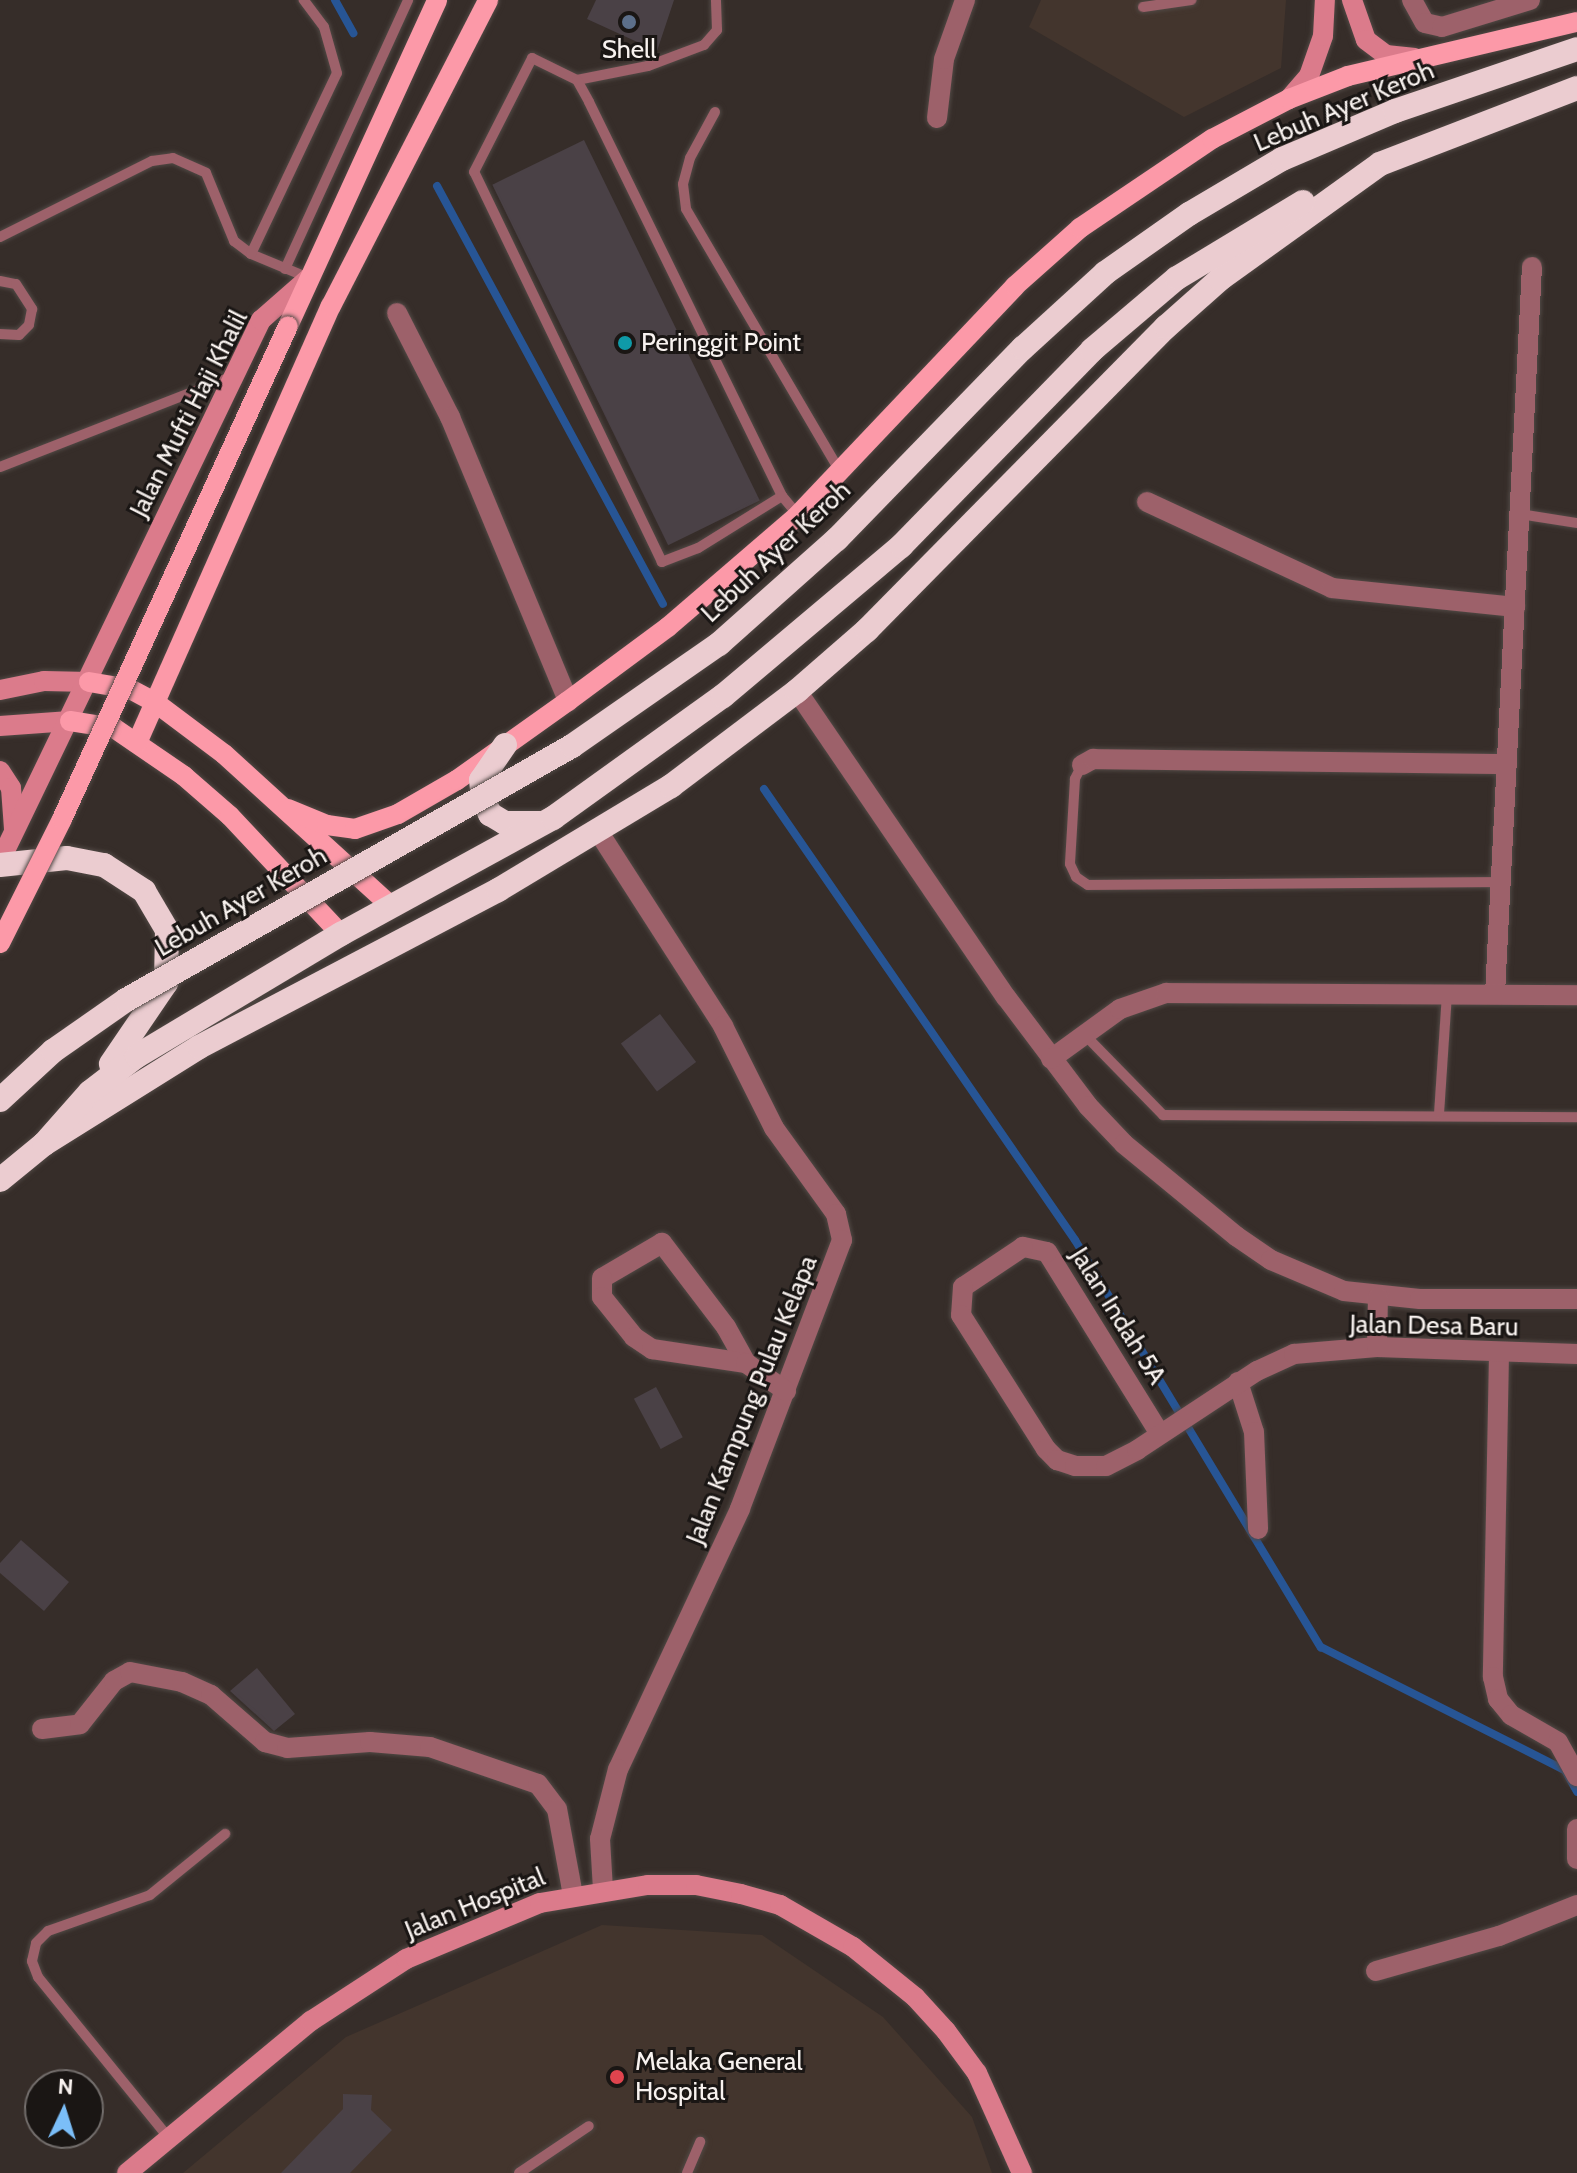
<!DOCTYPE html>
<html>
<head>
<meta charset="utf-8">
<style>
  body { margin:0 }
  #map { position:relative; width:1577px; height:2173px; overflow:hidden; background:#362d29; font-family:Cabin,sans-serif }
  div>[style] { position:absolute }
  .built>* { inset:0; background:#43352d }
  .stream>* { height:8px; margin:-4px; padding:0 4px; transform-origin:4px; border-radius:4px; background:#275595 }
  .building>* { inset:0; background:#4a4146; transform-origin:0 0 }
  .roads { filter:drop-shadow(0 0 2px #514945) drop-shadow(0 0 2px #514945) }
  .lane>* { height:10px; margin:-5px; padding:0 5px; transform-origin:5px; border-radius:5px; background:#9d616a }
  .street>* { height:20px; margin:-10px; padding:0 10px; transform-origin:10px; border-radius:10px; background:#9d616a }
  .secondary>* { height:20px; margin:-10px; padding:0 10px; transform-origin:10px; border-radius:10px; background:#db7b8b }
  .primary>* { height:20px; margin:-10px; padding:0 10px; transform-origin:10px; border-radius:10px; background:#fc99a8 }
  .highway>* { height:24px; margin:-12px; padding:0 12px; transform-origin:12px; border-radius:12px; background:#ebccd0 }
  .bridges { filter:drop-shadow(0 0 2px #514945) drop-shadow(0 0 2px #514945) }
  .primary-bridge>* { height:20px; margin:-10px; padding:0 10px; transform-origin:10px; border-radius:10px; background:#fc99a8 }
  .highway-bridge>* { height:24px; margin:-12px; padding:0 12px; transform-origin:12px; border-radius:12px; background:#ebccd0 }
  .dots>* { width:22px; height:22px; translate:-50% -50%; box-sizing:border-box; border:4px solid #1a1614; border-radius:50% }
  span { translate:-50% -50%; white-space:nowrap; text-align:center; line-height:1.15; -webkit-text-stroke:6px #1a1614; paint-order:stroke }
  .poi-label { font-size:26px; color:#f8f2ef }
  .left { translate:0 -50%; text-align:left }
  .street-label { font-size:26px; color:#f8f2ef }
  .north { position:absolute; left:24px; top:2069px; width:80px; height:80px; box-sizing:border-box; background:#1a1614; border:2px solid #736e6c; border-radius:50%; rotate:4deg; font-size:22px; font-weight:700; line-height:32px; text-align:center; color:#f8f2ef }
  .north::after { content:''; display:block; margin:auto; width:28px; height:36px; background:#7bbef8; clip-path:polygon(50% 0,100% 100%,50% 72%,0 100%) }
</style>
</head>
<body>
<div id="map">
  <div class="built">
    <div style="clip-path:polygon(1041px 0,1286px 0,1281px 68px,1184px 117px,1029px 27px)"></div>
    <div style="clip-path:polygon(602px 1925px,762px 1935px,883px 2017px,972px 2117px,992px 2173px,183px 2173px,346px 2037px)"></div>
  </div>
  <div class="stream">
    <div style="left:335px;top:0;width:38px;rotate:61deg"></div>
    <div style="left:437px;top:186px;width:475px;rotate:61.6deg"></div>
    <div style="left:764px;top:789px;width:548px;rotate:55.41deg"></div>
    <div style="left:1075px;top:1240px;width:476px;rotate:58.9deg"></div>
    <div style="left:1321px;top:1647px;width:273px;rotate:26.8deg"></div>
    <div style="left:1565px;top:1770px;width:25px;rotate:61deg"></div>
  </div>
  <div class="building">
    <div style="clip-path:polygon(596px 0,674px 0,657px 51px,587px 19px)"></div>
    <div style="left:584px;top:140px;width:401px;height:102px;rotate:64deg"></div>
    <div style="left:660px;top:1014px;width:60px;height:49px;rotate:53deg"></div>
    <div style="left:656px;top:1387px;width:57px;height:25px;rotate:62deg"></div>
    <div style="clip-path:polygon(21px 1540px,69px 1582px,44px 1611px,0 1573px,0 1563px)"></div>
    <div style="clip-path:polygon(257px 1668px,295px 1714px,274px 1731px,230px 1691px)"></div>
    <div style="clip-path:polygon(343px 2094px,372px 2095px,371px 2110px,392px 2130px,350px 2173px,281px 2173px,343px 2109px)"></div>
  </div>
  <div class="roads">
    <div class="lane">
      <div style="left:1143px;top:7px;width:49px;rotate:-8.3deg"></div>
      <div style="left:577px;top:80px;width:72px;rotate:-11.2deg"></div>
      <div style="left:648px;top:66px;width:60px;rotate:-20.6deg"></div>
      <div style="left:704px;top:45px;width:20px;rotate:-49deg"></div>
      <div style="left:717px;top:30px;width:30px;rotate:-92deg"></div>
      <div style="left:715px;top:112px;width:52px;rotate:118.5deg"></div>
      <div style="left:690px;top:158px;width:27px;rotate:105deg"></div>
      <div style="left:683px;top:184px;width:25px;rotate:83deg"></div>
      <div style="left:686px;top:209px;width:305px;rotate:59.6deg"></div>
      <div style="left:0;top:237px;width:170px;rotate:-26.6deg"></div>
      <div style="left:152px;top:161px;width:21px;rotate:-8deg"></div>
      <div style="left:173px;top:158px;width:36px;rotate:24deg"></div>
      <div style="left:206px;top:173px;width:74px;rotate:67.6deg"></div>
      <div style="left:234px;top:241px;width:21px;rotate:37deg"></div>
      <div style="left:251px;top:254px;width:63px;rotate:22.5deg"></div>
      <div style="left:251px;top:254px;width:200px;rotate:-64.6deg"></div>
      <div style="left:337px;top:73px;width:48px;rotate:-105.8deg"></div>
      <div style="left:324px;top:27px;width:34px;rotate:-127deg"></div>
      <div style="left:285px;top:269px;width:296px;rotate:-65.4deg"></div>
      <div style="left:0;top:281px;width:16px;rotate:11deg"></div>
      <div style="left:16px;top:284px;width:30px;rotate:57deg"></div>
      <div style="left:32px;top:309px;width:16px;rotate:101deg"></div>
      <div style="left:29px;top:325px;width:14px;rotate:135deg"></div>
      <div style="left:19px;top:335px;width:19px;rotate:-177deg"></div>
      <div style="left:0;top:467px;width:248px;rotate:-21.3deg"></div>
      <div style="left:782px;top:496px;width:99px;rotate:148.2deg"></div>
      <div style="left:698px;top:548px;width:39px;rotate:159deg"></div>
      <div style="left:662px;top:562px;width:433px;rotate:-115.7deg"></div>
      <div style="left:474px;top:172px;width:128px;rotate:-63deg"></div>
      <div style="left:532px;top:58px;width:50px;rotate:26.1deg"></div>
      <div style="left:577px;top:80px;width:25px;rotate:61deg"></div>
      <div style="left:589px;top:102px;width:439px;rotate:63.9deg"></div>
      <div style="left:782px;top:496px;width:25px;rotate:50deg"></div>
      <div style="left:1520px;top:514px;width:58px;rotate:9deg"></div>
      <div style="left:1082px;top:765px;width:16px;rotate:117deg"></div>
      <div style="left:1075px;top:779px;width:85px;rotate:93.4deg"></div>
      <div style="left:1070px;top:864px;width:14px;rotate:65deg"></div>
      <div style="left:1076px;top:877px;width:14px;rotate:34deg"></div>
      <div style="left:1088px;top:885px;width:413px;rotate:-0.4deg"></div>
      <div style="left:1085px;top:1035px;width:112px;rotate:45.7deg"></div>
      <div style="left:1163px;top:1115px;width:414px;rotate:0.3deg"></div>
      <div style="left:1439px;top:1114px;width:120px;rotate:-86.2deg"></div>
      <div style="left:168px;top:2137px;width:206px;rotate:-129.1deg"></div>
      <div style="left:38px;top:1977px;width:17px;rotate:-111deg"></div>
      <div style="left:32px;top:1961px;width:18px;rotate:-77deg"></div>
      <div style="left:36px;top:1943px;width:17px;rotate:-45deg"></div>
      <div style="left:48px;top:1931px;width:108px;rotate:-19.4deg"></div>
      <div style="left:150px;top:1895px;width:97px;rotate:-39.1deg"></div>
      <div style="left:519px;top:2173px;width:84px;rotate:-33.9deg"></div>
      <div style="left:687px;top:2173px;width:34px;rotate:-67deg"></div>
    </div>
    <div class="street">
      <div style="left:1412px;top:0;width:26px;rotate:61deg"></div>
      <div style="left:1425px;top:23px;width:17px;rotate:13deg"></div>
      <div style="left:1442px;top:27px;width:92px;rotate:-17.1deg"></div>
      <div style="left:937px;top:118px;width:59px;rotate:-83.2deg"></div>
      <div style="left:944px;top:59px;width:63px;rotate:-70.4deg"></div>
      <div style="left:397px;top:313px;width:117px;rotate:63deg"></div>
      <div style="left:450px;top:417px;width:308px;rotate:67.4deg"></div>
      <div style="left:1147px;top:502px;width:204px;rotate:24.9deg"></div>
      <div style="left:1332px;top:588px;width:184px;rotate:5.9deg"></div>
      <div style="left:797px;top:691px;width:371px;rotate:55.7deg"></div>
      <div style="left:1006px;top:997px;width:136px;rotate:53deg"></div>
      <div style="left:1088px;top:1106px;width:52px;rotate:46.5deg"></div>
      <div style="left:1124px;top:1144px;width:145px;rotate:39.4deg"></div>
      <div style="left:1236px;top:1236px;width:42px;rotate:34.4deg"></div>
      <div style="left:1271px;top:1260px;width:79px;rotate:23deg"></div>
      <div style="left:1344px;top:1291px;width:76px;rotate:6deg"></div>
      <div style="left:1420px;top:1299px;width:157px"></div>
      <div style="left:1082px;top:765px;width:13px;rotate:-29deg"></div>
      <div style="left:1093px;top:759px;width:414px;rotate:0.7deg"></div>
      <div style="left:598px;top:831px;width:232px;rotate:57.3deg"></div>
      <div style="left:723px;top:1026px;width:114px;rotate:63.4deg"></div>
      <div style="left:774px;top:1128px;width:106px;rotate:54.2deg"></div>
      <div style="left:836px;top:1214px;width:27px;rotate:77deg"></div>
      <div style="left:842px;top:1240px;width:288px;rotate:110.8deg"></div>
      <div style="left:740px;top:1509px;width:287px;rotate:115.1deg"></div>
      <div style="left:618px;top:1769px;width:72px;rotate:104.4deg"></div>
      <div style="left:600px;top:1839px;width:51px;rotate:86.6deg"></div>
      <div style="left:1495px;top:994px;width:728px;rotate:-87.09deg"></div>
      <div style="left:1051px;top:1059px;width:85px;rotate:-35.9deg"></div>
      <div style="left:1120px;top:1009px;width:49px;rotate:-19.2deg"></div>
      <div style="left:1166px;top:993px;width:411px;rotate:0.3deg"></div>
      <div style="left:1377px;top:1347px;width:50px;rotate:-88.9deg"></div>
      <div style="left:1499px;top:1354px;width:323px;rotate:91.1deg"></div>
      <div style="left:1493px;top:1677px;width:23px;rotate:77deg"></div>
      <div style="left:1498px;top:1699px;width:21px;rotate:51deg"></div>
      <div style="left:1511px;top:1715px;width:54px;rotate:29.9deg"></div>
      <div style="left:1558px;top:1742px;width:39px;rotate:61deg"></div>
      <div style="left:746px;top:1363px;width:41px;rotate:-119.1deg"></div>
      <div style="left:726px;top:1327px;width:106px;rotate:-127.3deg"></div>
      <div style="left:662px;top:1243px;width:69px;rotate:149.7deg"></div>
      <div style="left:602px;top:1278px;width:19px;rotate:90deg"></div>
      <div style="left:602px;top:1297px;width:51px;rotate:51.3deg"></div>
      <div style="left:634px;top:1337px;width:22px;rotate:34deg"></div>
      <div style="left:652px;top:1349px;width:95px;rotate:8.5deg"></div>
      <div style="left:746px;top:1363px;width:49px;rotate:35deg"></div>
      <div style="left:1238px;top:1382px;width:52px;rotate:72.3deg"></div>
      <div style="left:1254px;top:1432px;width:97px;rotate:87.6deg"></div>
      <div style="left:1160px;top:1434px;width:214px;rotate:-121.8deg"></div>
      <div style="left:1047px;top:1252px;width:25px;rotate:-168deg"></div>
      <div style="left:1023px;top:1247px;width:72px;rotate:146.3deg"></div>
      <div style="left:963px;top:1287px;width:28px;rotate:94deg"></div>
      <div style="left:961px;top:1315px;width:159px;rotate:57.6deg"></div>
      <div style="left:1046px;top:1449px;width:16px;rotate:45deg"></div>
      <div style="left:1057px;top:1460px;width:19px;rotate:18deg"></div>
      <div style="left:1075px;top:1466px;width:31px"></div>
      <div style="left:1106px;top:1466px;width:35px;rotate:-27deg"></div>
      <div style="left:1137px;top:1450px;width:144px;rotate:-33.4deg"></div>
      <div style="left:1257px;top:1371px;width:41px;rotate:-24.7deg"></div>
      <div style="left:1294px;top:1354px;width:83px;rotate:-4.8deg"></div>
      <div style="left:1377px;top:1347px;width:200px;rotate:2deg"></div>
      <div style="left:42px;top:1729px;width:38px;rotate:-7deg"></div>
      <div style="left:80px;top:1724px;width:55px;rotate:-51.7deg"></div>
      <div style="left:114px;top:1681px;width:18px;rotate:-29deg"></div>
      <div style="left:130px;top:1672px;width:53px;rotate:10.9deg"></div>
      <div style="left:182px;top:1682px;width:32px;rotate:24deg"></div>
      <div style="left:211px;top:1695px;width:72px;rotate:41deg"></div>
      <div style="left:265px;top:1742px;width:23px;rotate:15deg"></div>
      <div style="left:287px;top:1748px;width:83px;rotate:-4.1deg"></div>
      <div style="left:370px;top:1742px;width:60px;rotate:4.8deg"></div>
      <div style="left:430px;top:1747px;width:114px;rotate:18.9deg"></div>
      <div style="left:538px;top:1784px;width:31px;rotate:53deg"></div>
      <div style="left:557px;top:1809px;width:87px;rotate:79.5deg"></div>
      <div style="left:1577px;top:1829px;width:30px;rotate:90deg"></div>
      <div style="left:1376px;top:1971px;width:128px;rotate:-15.9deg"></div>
      <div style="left:1499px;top:1936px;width:84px;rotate:-21.7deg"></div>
    </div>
    <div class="secondary">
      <div style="left:1352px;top:0;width:42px;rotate:70.7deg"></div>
      <div style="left:1366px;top:40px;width:25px;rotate:37deg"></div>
      <div style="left:1386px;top:55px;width:29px;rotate:6deg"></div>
      <div style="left:1289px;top:99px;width:30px;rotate:-49deg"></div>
      <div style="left:1309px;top:76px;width:42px;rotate:-70.7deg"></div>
      <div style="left:1323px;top:36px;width:36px;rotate:-87deg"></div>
      <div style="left:0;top:690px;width:45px;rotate:-11.6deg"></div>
      <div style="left:44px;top:681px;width:45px;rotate:1.3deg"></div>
      <div style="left:0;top:726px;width:70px;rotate:-4.1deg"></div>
      <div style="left:0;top:771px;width:20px;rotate:57deg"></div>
      <div style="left:11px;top:788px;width:41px;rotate:85.8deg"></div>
      <div style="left:0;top:861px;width:601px;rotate:-64.25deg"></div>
      <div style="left:261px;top:320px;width:64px;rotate:-41.2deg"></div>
      <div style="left:127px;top:2173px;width:239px;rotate:-39.6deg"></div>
      <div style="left:311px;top:2021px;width:113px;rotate:-33.1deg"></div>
      <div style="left:406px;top:1959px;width:145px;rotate:-22.7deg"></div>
      <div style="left:540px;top:1903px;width:109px;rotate:-9.5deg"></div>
      <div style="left:648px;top:1885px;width:48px"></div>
      <div style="left:696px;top:1885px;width:46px;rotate:11.3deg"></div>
      <div style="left:741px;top:1894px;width:41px;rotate:15.8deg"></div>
      <div style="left:780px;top:1905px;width:84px;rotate:29.9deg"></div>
      <div style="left:853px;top:1947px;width:80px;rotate:38.9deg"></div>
      <div style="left:915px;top:1997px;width:46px;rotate:47.6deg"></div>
      <div style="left:946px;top:2031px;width:52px;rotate:53.6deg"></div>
      <div style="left:977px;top:2073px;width:110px;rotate:65.8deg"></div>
    </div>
    <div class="primary">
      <div style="left:288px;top:326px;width:358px;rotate:-65.4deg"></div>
      <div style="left:89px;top:682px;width:42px;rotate:9.7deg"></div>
      <div style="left:130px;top:689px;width:30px;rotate:28deg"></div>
      <div style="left:156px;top:703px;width:85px;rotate:36.9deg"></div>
      <div style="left:224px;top:754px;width:226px;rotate:42.3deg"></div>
      <div style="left:70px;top:721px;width:45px;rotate:9deg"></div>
      <div style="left:114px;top:728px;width:85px;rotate:34.4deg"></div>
      <div style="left:184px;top:776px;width:61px;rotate:41deg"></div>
      <div style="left:230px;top:816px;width:162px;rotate:46.8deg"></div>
      <div style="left:137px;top:743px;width:478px;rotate:-66.1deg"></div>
      <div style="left:331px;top:306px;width:344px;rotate:-62.8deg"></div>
      <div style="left:288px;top:809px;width:42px;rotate:22.3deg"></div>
      <div style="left:327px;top:825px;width:28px;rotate:8deg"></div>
      <div style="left:355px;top:829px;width:46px;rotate:-19.2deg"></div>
      <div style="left:398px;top:814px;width:68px;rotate:-30deg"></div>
      <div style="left:457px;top:780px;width:136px;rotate:-35.4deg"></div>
      <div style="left:568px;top:701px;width:124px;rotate:-36.5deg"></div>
      <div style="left:668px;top:627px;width:172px;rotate:-40.7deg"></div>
      <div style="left:798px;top:515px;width:315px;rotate:-46.5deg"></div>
      <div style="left:1015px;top:286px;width:87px;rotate:-41.7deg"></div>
      <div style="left:1080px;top:228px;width:159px;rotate:-34deg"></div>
      <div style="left:1212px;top:139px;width:87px;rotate:-27.5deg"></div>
      <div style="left:1289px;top:99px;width:63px;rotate:-21.3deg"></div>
      <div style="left:1348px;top:76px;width:235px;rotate:-13.3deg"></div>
    </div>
    <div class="highway">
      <div style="left:505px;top:745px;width:42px;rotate:124.4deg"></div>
      <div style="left:481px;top:780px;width:19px;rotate:84deg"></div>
      <div style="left:483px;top:799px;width:17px;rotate:65deg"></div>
      <div style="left:490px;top:814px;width:17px;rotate:31deg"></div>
      <div style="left:505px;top:823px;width:35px"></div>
      <div style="left:0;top:865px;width:67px;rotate:-6deg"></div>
      <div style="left:67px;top:858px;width:38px;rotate:11deg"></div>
      <div style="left:104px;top:865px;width:48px;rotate:33deg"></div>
      <div style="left:144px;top:891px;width:45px;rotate:59.5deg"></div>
      <div style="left:167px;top:930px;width:53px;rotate:91.1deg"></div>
      <div style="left:166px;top:983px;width:98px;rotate:124.2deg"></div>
      <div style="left:44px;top:1144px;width:183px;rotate:-32deg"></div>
      <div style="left:199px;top:1047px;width:338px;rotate:-27.7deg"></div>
      <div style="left:498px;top:890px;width:202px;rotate:-31deg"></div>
      <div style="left:671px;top:786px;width:158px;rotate:-37deg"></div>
      <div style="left:797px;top:691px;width:93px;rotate:-41.1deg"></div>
      <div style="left:867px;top:630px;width:426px;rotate:-45.4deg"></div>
      <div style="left:1166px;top:327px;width:72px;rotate:-41.6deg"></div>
      <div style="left:1220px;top:279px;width:197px;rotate:-35.7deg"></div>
      <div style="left:1380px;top:164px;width:211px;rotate:-21.1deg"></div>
      <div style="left:0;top:1180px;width:57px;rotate:-39.3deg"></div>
      <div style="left:44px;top:1144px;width:69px;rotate:-48.5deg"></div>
      <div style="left:90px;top:1092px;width:59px;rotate:-37.5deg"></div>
      <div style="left:137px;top:1056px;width:238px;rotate:-30.9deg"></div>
      <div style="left:341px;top:934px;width:242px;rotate:-28.7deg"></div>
      <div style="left:553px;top:818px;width:209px;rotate:-35.7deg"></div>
      <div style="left:723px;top:696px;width:233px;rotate:-40.1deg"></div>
      <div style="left:901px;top:546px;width:274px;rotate:-45.7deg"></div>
      <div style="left:1092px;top:350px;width:111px;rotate:-40.3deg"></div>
      <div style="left:1177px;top:278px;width:147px;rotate:-31.1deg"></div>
    </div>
  </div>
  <div class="bridges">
    <div class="primary-bridge">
      <div style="left:0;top:943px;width:139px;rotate:-63.4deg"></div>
      <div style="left:62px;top:819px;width:542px;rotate:-65.37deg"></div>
    </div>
    <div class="highway-bridge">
      <div style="left:0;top:1100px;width:72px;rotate:-42.8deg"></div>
      <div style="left:53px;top:1051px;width:89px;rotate:-34.9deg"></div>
      <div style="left:126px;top:1000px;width:513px;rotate:-29.66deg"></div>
      <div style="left:572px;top:746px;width:179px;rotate:-34.8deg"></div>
      <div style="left:719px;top:644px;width:158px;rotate:-41.7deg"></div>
      <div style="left:837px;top:539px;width:267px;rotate:-45.8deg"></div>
      <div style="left:1023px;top:348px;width:111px;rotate:-42.4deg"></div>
      <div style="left:1105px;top:273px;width:103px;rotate:-35.1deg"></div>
      <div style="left:1189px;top:214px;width:108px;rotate:-30.6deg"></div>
      <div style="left:1282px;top:159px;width:123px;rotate:-23deg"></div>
      <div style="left:1395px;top:111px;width:192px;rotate:-18.8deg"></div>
    </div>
  </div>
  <div class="dots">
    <div style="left:629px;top:22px;background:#5c6f8a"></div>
    <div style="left:625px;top:343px;background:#0f9aa8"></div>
    <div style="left:617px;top:2077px;background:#e0444e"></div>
  </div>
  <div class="poi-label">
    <span style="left:629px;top:50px">Shell</span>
    <span class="left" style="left:641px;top:343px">Peringgit Point</span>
    <span class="left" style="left:635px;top:2077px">Melaka General<br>Hospital</span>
  </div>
  <div class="street-label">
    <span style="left:1344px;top:107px;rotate:-23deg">Lebuh Ayer Keroh</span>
    <span style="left:189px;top:414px;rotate:-63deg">Jalan Mufti Haji Khalil</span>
    <span style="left:776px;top:552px;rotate:-43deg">Lebuh Ayer Keroh</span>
    <span style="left:241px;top:902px;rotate:-30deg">Lebuh Ayer Keroh</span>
    <span style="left:1118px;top:1316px;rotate:58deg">Jalan Indah 5A</span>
    <span style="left:1434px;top:1326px;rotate:1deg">Jalan Desa Baru</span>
    <span style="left:752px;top:1400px;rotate:-68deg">Jalan Kampung Pulau Kelapa</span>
    <span style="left:475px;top:1904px;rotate:-22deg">Jalan Hospital</span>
  </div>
  <div class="north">N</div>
</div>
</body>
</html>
